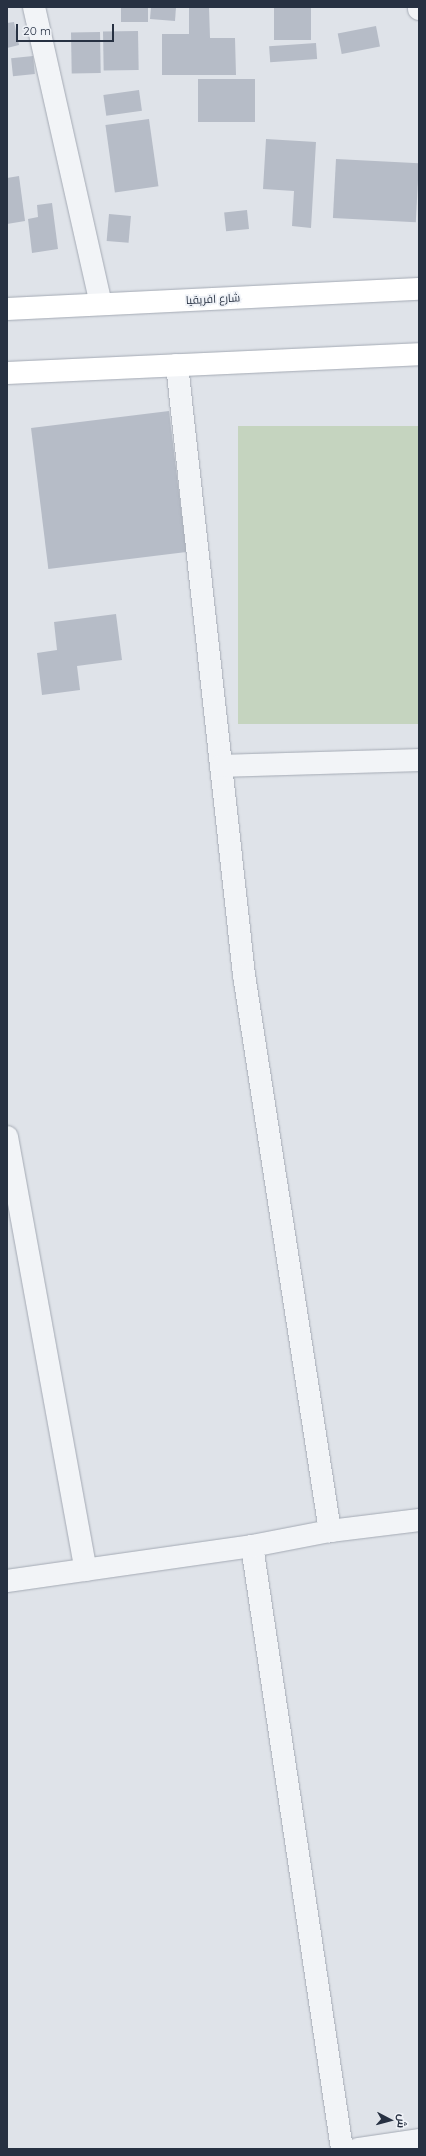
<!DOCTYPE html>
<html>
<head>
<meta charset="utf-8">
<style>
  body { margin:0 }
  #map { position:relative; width:426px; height:2156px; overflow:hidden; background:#dfe3e9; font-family:Quicksand,Cairo,sans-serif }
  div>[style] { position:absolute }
  .green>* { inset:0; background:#c5d4bf; transform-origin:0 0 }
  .building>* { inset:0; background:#b6bcc7; transform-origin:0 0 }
  .roads { filter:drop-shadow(0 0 1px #a4aab4) drop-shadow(0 0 1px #a4aab4) }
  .street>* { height:22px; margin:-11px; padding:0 11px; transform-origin:11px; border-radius:11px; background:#f2f4f7 }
  .secondary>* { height:22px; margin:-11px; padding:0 11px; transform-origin:11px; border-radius:11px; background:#fff }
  span { translate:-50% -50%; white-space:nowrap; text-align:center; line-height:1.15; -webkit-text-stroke:3.5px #eff2f7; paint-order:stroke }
  .street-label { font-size:11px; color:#273142 }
  .frame { position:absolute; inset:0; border:8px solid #273142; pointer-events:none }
  .north { position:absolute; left:370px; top:2100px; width:40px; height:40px; -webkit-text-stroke:3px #eff2f7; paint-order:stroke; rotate:96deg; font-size:11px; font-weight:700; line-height:16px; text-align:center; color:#273142 }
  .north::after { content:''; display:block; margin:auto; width:14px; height:18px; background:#273142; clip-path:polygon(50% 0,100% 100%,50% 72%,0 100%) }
  .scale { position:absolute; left:16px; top:24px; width:98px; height:18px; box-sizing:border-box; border:2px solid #273142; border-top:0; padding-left:5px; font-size:12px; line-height:14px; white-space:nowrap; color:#273142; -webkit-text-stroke:3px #eff2f7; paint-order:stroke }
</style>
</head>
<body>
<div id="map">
  <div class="green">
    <div style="left:419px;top:426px;width:298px;height:181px;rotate:90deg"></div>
  </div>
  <div class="building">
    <div style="left:121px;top:7px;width:27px;height:15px"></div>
    <div style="clip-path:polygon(151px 7px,176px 7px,175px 21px,150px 19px)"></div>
    <div style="clip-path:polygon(189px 7px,209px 7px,210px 38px,235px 38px,236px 75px,162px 75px,162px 34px,189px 34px)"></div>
    <div style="left:274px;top:7px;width:37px;height:33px"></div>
    <div style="clip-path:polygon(14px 22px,19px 45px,7px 48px,7px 23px)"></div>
    <div style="left:376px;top:26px;width:21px;height:39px;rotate:79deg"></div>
    <div style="left:138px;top:31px;width:39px;height:35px;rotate:89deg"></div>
    <div style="left:100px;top:32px;width:41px;height:29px;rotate:89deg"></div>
    <div style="left:316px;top:43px;width:16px;height:47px;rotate:86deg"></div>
    <div style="left:33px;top:56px;width:18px;height:22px;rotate:84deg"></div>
    <div style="left:198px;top:79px;width:57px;height:43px"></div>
    <div style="left:139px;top:90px;width:21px;height:36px;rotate:82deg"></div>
    <div style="left:149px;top:119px;width:68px;height:44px;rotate:82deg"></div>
    <div style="clip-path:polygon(266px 139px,316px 142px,311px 228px,292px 226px,294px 191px,263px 189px)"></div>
    <div style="left:336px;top:159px;width:83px;height:59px;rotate:3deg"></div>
    <div style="clip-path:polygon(19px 176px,25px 221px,7px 224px,7px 178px)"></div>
    <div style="clip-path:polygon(52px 203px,58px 249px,32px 253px,28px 219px,38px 217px,37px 205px)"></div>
    <div style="left:247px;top:210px;width:19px;height:23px;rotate:84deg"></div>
    <div style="left:109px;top:214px;width:22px;height:27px;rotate:5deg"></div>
    <div style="left:169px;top:411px;width:142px;height:139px;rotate:83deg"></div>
    <div style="clip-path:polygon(116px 614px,122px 660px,77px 666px,80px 690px,42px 695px,37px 653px,57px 650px,54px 622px)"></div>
  </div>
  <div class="roads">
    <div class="street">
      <div style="left:34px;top:7px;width:304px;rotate:77.3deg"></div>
      <div style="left:419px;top:7px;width:2px;rotate:90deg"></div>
      <div style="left:177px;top:365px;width:614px;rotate:83.73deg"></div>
      <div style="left:244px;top:975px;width:563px;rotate:81.21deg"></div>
      <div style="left:221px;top:766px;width:198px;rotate:-1.7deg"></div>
      <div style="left:7px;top:1137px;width:440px;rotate:79.7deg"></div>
      <div style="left:252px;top:1546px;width:610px;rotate:81.51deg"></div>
      <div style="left:7px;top:1581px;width:247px;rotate:-8.1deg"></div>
      <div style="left:252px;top:1546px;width:79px;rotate:-10.9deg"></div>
      <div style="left:330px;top:1531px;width:90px;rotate:-7deg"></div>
      <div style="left:358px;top:2149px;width:62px;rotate:-8.4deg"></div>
    </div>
    <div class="secondary">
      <div style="left:7px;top:309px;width:412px;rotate:-2.8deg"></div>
      <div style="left:7px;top:373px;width:412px;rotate:-2.6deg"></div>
    </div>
  </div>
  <div class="street-label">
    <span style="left:213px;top:299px;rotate:-3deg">شارع افريقيا</span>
  </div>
  <div class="frame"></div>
  <div class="north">ش</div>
  <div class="scale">20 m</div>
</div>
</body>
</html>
